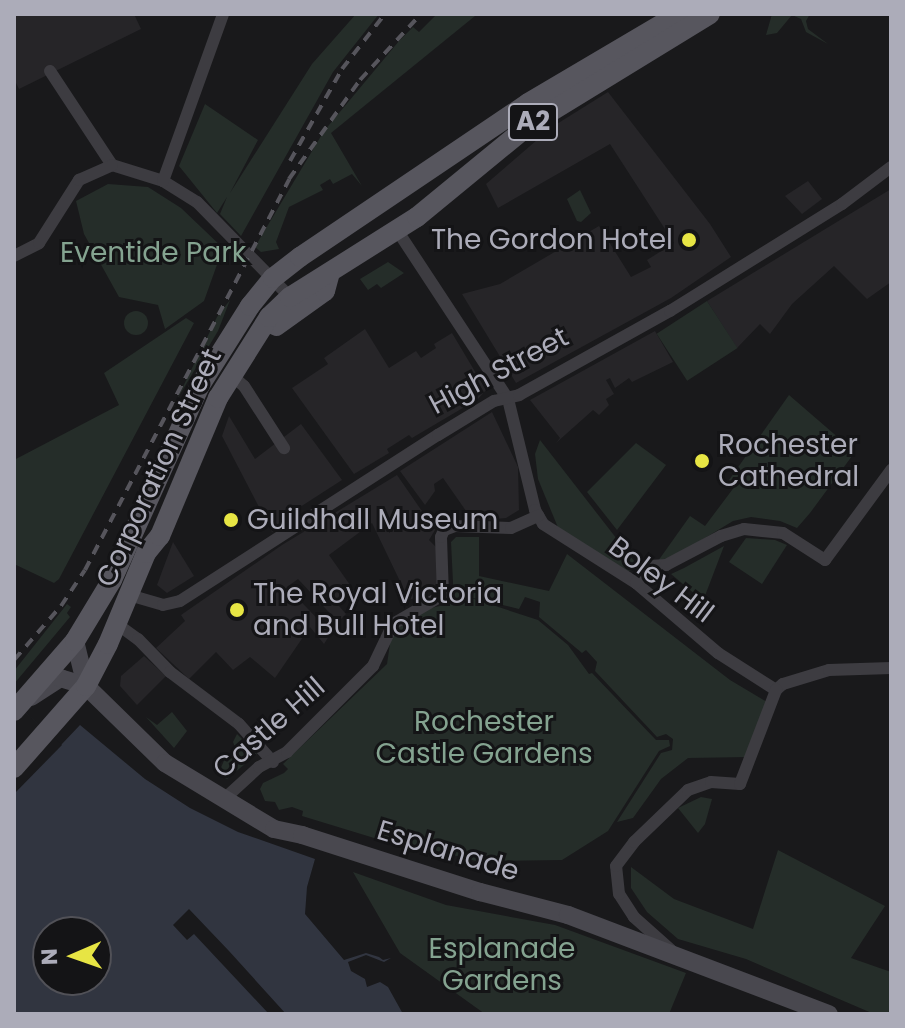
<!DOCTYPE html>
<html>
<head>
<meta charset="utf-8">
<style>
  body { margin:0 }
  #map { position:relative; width:905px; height:1028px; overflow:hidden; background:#19191b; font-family:Poppins,sans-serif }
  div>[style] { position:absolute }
  .built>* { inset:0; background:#262528 }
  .green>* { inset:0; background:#252d29; transform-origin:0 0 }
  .round { border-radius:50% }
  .water>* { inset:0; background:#313540 }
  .pier>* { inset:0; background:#19191b }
  .street>* { height:12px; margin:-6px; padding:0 6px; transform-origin:6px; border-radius:6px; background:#3d3c41 }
  .secondary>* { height:18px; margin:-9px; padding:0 9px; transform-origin:9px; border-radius:9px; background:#49484f }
  .primary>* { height:20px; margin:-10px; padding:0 10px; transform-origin:10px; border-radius:10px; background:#57565e }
  .rail>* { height:4px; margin-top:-2px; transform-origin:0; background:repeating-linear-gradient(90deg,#56555c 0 10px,transparent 0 18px) }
  .dots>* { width:22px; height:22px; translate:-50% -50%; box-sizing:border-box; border:4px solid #141416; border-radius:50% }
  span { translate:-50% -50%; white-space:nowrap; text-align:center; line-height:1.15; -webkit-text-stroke:6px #141416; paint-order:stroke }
  .shield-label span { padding:2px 6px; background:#141416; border:2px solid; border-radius:6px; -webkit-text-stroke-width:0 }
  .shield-label { font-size:26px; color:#acacb9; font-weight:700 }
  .poi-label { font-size:28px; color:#acacb9 }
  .right { translate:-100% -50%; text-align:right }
  .left { translate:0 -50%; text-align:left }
  .park-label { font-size:28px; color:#84a390 }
  .street-label { font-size:28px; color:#acacb9 }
  .frame { position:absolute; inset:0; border:16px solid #acacb9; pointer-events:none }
  .north { position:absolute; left:32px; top:916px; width:80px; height:80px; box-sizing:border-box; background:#141416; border:2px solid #515157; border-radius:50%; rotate:268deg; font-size:22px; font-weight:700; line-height:32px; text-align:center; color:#acacb9 }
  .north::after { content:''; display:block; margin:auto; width:28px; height:36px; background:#e7e544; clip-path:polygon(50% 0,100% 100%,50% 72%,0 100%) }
</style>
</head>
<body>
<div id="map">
  <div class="built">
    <div style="clip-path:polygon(14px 14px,134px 14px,141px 29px,19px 89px,14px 79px)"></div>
    <div style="clip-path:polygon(608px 92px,710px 224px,731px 257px,671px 298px,516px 383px,462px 294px,500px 284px,599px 226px,631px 277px,651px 267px,647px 260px,674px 243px,610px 144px,498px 208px,486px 184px,552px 127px)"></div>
    <div style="clip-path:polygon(808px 181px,822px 199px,802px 214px,785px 196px)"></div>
    <div style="clip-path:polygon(891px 189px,891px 282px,867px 299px,834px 266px,792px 304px,770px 334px,760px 324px,737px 348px,707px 301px)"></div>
    <div style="clip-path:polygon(365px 329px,389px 368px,416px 351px,421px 358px,436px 348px,434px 344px,452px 333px,486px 390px,478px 399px,412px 438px,409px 435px,387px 449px,389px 453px,354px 474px,292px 388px,328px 364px,324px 358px)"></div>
    <div style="clip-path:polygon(655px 331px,673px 362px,632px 382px,629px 378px,615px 388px,610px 378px,606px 380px,614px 394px,606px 399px,609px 405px,599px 415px,593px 410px,556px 443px,560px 438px,530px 400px)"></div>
    <div style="clip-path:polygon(492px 412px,518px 467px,519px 510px,506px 518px,473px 521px,443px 478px,434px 484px,435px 491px,425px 505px,400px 471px)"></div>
    <div style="clip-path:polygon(229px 416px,255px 459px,301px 424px,342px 480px,297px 509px,299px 514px,272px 532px,222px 436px)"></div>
    <div style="clip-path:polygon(397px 475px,435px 530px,429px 540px,436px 547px,438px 586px,435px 590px,409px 600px,372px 523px,329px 555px,355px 592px,339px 606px,346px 614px,338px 622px,298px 579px,287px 587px,331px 633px,324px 644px,310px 627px,275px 678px,250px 657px,233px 670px,216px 652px,189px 679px,156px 648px,185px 621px,181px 615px,282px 545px)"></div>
    <div style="clip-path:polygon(173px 542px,194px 576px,167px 593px,157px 585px)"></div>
    <div style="clip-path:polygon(144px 656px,166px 676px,137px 705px,120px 686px,121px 676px)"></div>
  </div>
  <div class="green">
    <div style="clip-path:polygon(356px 14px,379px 14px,333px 72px,241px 236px,220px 214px,227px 197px,217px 213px,179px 166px,205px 104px,258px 140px,230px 193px,312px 64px)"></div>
    <div style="clip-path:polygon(437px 14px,475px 16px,331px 133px,362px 186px,352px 174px,333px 184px,330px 179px,320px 185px,323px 190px,289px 207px,276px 242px,279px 249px,261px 252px,255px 247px,259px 240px,324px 131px,399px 41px,413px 27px,419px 32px)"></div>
    <div style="clip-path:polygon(772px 14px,810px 14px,806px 21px,808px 29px,828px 44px,806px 32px,801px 19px,792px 15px,777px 33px,766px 35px)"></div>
    <div style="clip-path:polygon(108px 184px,148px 187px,181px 208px,223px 248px,204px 301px,165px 329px,158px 305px,119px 297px,84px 234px,76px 201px)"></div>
    <div style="clip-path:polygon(580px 190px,591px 213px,581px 222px,577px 221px,567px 199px)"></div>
    <div style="clip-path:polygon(388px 262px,404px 273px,381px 288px,377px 284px,368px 290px,360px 279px)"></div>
    <div style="clip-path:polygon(230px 300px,218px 331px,176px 401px,217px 317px)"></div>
    <div style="left:707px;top:301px;width:56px;height:60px;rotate:57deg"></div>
    <div class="round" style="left:124px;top:311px;width:24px;height:24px"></div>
    <div style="clip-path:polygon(186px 318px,194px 323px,59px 579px,54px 583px,14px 564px,14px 460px,119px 405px,104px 373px)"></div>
    <div style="clip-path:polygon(789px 395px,855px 452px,810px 513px,797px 528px,780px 521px,751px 517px,733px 521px,677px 555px,658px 561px,690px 516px,705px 526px,735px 486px,729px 480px)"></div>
    <div style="clip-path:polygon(540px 440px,634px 561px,633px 570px,628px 571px,559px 530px,538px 479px,535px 454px)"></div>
    <div style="clip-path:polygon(636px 443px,666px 465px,617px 530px,587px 492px)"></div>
    <div style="clip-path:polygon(456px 537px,479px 537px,479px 576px,549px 591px,567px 554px,730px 680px,767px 702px,748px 757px,688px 758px,661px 779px,633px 818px,617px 822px,661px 753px,672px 750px,673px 739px,666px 734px,657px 737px,595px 671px,597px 662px,586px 650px,582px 653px,539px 617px,540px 602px,525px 597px,519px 609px,465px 596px,538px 620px,568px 645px,589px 674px,592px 673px,656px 740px,669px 740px,670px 746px,659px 751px,608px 831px,562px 860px,476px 861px,422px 847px,420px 852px,302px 816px,303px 811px,292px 807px,279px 810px,275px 802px,265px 801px,260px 789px,263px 783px,284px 773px,288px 769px,283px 764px,387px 664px,391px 637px,398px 627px,426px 609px,454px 603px,451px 542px)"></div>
    <div style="clip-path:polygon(746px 538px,775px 540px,787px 545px,762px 584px,729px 562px)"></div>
    <div style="clip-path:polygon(724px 546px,703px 601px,671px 574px,684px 568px)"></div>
    <div style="clip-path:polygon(67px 604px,71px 607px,67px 613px,70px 617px,14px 684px,14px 671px)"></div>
    <div style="clip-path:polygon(172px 712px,187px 731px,174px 748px,146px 717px,157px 725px)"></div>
    <div style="clip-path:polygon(237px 734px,257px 754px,227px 779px,218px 775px,225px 758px,237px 753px,233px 742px)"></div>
    <div style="clip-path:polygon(701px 797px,712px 799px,705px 824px,698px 833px,678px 808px)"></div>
    <div style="clip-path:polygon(778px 850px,885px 906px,851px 958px,891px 972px,891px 1014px,874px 1014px,746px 959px,678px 939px,647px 912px,631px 888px,631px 867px,674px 899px,753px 929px)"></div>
    <div style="clip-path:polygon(353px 872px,446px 905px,555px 925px,686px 973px,669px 1014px,485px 1014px,400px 953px)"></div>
  </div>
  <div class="water">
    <div style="clip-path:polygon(evenodd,14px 702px,61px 745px,80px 725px,145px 779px,190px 808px,238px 832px,315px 859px,307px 887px,305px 914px,344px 960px,366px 953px,379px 957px,383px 960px,391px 958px,384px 962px,366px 955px,348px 962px,351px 971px,365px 979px,367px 987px,380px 982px,388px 987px,403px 1014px,14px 1014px,14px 702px,48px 932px,96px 932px,96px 980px,48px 980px,48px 932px)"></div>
  </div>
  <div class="pier">
    <div style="clip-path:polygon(14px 702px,62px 745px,14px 794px)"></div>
    <div style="clip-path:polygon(189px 909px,229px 951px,286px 1014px,269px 1014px,194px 934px,187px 940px,173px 925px)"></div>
  </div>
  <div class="street">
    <div style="left:50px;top:71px;width:113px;rotate:56.6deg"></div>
    <div style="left:112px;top:165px;width:53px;rotate:17.4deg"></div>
    <div style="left:163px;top:181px;width:40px;rotate:32deg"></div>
    <div style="left:197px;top:202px;width:133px;rotate:45.6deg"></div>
    <div style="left:163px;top:181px;width:177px;rotate:-70.2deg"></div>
    <div style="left:397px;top:230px;width:202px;rotate:56.7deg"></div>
    <div style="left:14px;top:256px;width:28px;rotate:-27deg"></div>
    <div style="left:39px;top:243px;width:75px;rotate:-57.6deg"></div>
    <div style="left:79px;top:180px;width:36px;rotate:-24deg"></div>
    <div style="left:230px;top:374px;width:18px;rotate:41deg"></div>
    <div style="left:244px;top:386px;width:74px;rotate:57.2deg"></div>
    <div style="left:508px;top:399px;width:114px;rotate:76.3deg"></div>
    <div style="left:535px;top:510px;width:16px;rotate:60deg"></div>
    <div style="left:543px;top:524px;width:110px;rotate:32.4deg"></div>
    <div style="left:636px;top:583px;width:108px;rotate:40.5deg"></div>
    <div style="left:718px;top:653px;width:69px;rotate:32.5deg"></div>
    <div style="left:636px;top:583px;width:21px;rotate:-53deg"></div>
    <div style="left:649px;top:566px;width:17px;rotate:-3deg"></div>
    <div style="left:666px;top:565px;width:62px;rotate:-27.8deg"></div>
    <div style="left:721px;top:536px;width:24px;rotate:-17deg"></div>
    <div style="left:744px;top:529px;width:39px;rotate:6deg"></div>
    <div style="left:783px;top:533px;width:50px;rotate:32.7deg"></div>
    <div style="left:825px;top:560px;width:112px;rotate:-53.7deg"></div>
    <div style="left:129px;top:595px;width:35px;rotate:16deg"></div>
    <div style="left:163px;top:605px;width:17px;rotate:-13deg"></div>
    <div style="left:180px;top:601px;width:307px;rotate:-32.8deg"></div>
    <div style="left:438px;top:435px;width:66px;rotate:-31.3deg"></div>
    <div style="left:494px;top:401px;width:26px;rotate:-13deg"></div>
    <div style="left:519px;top:395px;width:173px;rotate:-29.1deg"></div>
    <div style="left:670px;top:311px;width:203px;rotate:-31.9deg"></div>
    <div style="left:842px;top:204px;width:61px;rotate:-37.1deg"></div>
    <div style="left:117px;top:624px;width:26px;rotate:36deg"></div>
    <div style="left:138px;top:639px;width:46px;rotate:45.9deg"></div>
    <div style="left:170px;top:672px;width:86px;rotate:37deg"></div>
    <div style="left:239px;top:724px;width:51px;rotate:48.2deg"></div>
    <div style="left:776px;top:690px;width:9px;rotate:-41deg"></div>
    <div style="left:783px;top:684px;width:48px;rotate:-16.9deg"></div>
    <div style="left:829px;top:670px;width:62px;rotate:-1.8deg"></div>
    <div style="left:223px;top:800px;width:49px;rotate:-42.5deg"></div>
    <div style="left:259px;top:767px;width:32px;rotate:-28deg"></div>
    <div style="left:287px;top:752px;width:122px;rotate:-45deg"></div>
    <div style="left:373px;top:666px;width:47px;rotate:-64.5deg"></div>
    <div style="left:393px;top:624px;width:58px;rotate:-30.1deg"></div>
    <div style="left:443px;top:595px;width:58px;rotate:-92deg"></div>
    <div style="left:441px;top:537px;width:8px;rotate:-67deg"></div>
    <div style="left:444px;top:530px;width:12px;rotate:-20deg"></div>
    <div style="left:455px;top:526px;width:56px;rotate:2deg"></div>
    <div style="left:511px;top:528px;width:30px;rotate:-24deg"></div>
    <div style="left:671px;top:950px;width:50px;rotate:-138.3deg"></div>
    <div style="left:634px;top:917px;width:27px;rotate:-123deg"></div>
    <div style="left:619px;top:894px;width:28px;rotate:-96deg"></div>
    <div style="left:616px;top:866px;width:30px;rotate:-53deg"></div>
    <div style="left:634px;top:842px;width:75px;rotate:-43.9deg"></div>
    <div style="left:688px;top:790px;width:24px;rotate:-19deg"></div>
    <div style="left:711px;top:782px;width:29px;rotate:4deg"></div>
    <div style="left:740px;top:784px;width:101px;rotate:-69deg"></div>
  </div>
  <div class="secondary">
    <div style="left:75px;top:641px;width:46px;rotate:76.3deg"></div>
    <div style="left:31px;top:697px;width:35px;rotate:-33deg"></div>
    <div style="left:60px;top:678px;width:27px;rotate:17deg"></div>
    <div style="left:86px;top:686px;width:110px;rotate:44.3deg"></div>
    <div style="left:165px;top:763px;width:127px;rotate:31.2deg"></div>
    <div style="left:274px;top:829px;width:29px;rotate:12deg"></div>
    <div style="left:302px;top:835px;width:187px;rotate:17.8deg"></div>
    <div style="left:480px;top:892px;width:91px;rotate:14.6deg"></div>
    <div style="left:568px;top:915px;width:279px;rotate:20.8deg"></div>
  </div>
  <div class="primary">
    <div style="left:276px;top:326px;width:60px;rotate:-35.5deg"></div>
    <div style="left:325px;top:291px;width:16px;rotate:-75deg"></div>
    <div style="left:14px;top:711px;width:93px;rotate:-48.9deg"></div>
    <div style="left:75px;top:641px;width:71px;rotate:-58.8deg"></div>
    <div style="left:112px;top:580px;width:212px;rotate:-65.7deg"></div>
    <div style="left:199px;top:387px;width:96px;rotate:-57.8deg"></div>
    <div style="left:250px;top:306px;width:36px;rotate:-51deg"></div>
    <div style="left:273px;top:278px;width:34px;rotate:-38deg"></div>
    <div style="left:300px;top:257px;width:275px;rotate:-34deg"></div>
    <div style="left:528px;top:103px;width:175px;rotate:-30.5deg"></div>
    <div style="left:14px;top:768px;width:109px;rotate:-48.7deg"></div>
    <div style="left:86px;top:686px;width:47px;rotate:-62.4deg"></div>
    <div style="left:108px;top:644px;width:99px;rotate:-67.3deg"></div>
    <div style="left:146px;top:553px;width:22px;rotate:-51deg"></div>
    <div style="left:160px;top:536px;width:150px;rotate:-67.2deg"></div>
    <div style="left:218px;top:398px;width:96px;rotate:-57.8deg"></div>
    <div style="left:269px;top:317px;width:29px;rotate:-44deg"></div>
    <div style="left:290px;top:297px;width:150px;rotate:-32.2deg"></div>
    <div style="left:417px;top:217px;width:145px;rotate:-39.4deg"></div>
    <div style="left:529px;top:125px;width:212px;rotate:-31.5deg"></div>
  </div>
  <div class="rail">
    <div style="left:290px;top:161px;width:106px;rotate:-60.5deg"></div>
    <div style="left:342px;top:69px;width:70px;rotate:-52deg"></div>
    <div style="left:14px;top:660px;width:72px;rotate:-49deg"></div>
    <div style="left:61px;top:606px;width:43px;rotate:-56.3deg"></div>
    <div style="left:85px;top:570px;width:441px;rotate:-62.4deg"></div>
    <div style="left:289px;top:179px;width:122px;rotate:-54.4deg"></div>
    <div style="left:360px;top:80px;width:90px;rotate:-47.3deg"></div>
  </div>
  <div class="dots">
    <div style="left:689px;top:240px;background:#e7e544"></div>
    <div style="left:702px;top:461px;background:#e7e544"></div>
    <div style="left:231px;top:520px;background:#e7e544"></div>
    <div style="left:237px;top:610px;background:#e7e544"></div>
  </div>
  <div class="shield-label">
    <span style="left:533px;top:122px">A2</span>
  </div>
  <div class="poi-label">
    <span class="right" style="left:673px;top:240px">The Gordon Hotel</span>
    <span class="left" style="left:718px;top:461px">Rochester<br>Cathedral</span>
    <span class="left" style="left:247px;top:520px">Guildhall Museum</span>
    <span class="left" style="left:253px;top:610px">The Royal Victoria<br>and Bull Hotel</span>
  </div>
  <div class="park-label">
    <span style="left:153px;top:253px">Eventide Park</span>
    <span style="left:484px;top:738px">Rochester<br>Castle Gardens</span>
    <span style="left:502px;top:965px">Esplanade<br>Gardens</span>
  </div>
  <div class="street-label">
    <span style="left:499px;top:371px;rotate:-28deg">High Street</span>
    <span style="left:159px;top:468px;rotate:-65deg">Corporation Street</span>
    <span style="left:661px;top:580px;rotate:37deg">Boley Hill</span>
    <span style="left:269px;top:728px;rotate:-41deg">Castle Hill</span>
    <span style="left:448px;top:851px;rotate:17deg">Esplanade</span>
  </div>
  <div class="frame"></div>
  <div class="north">N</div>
</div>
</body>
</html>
